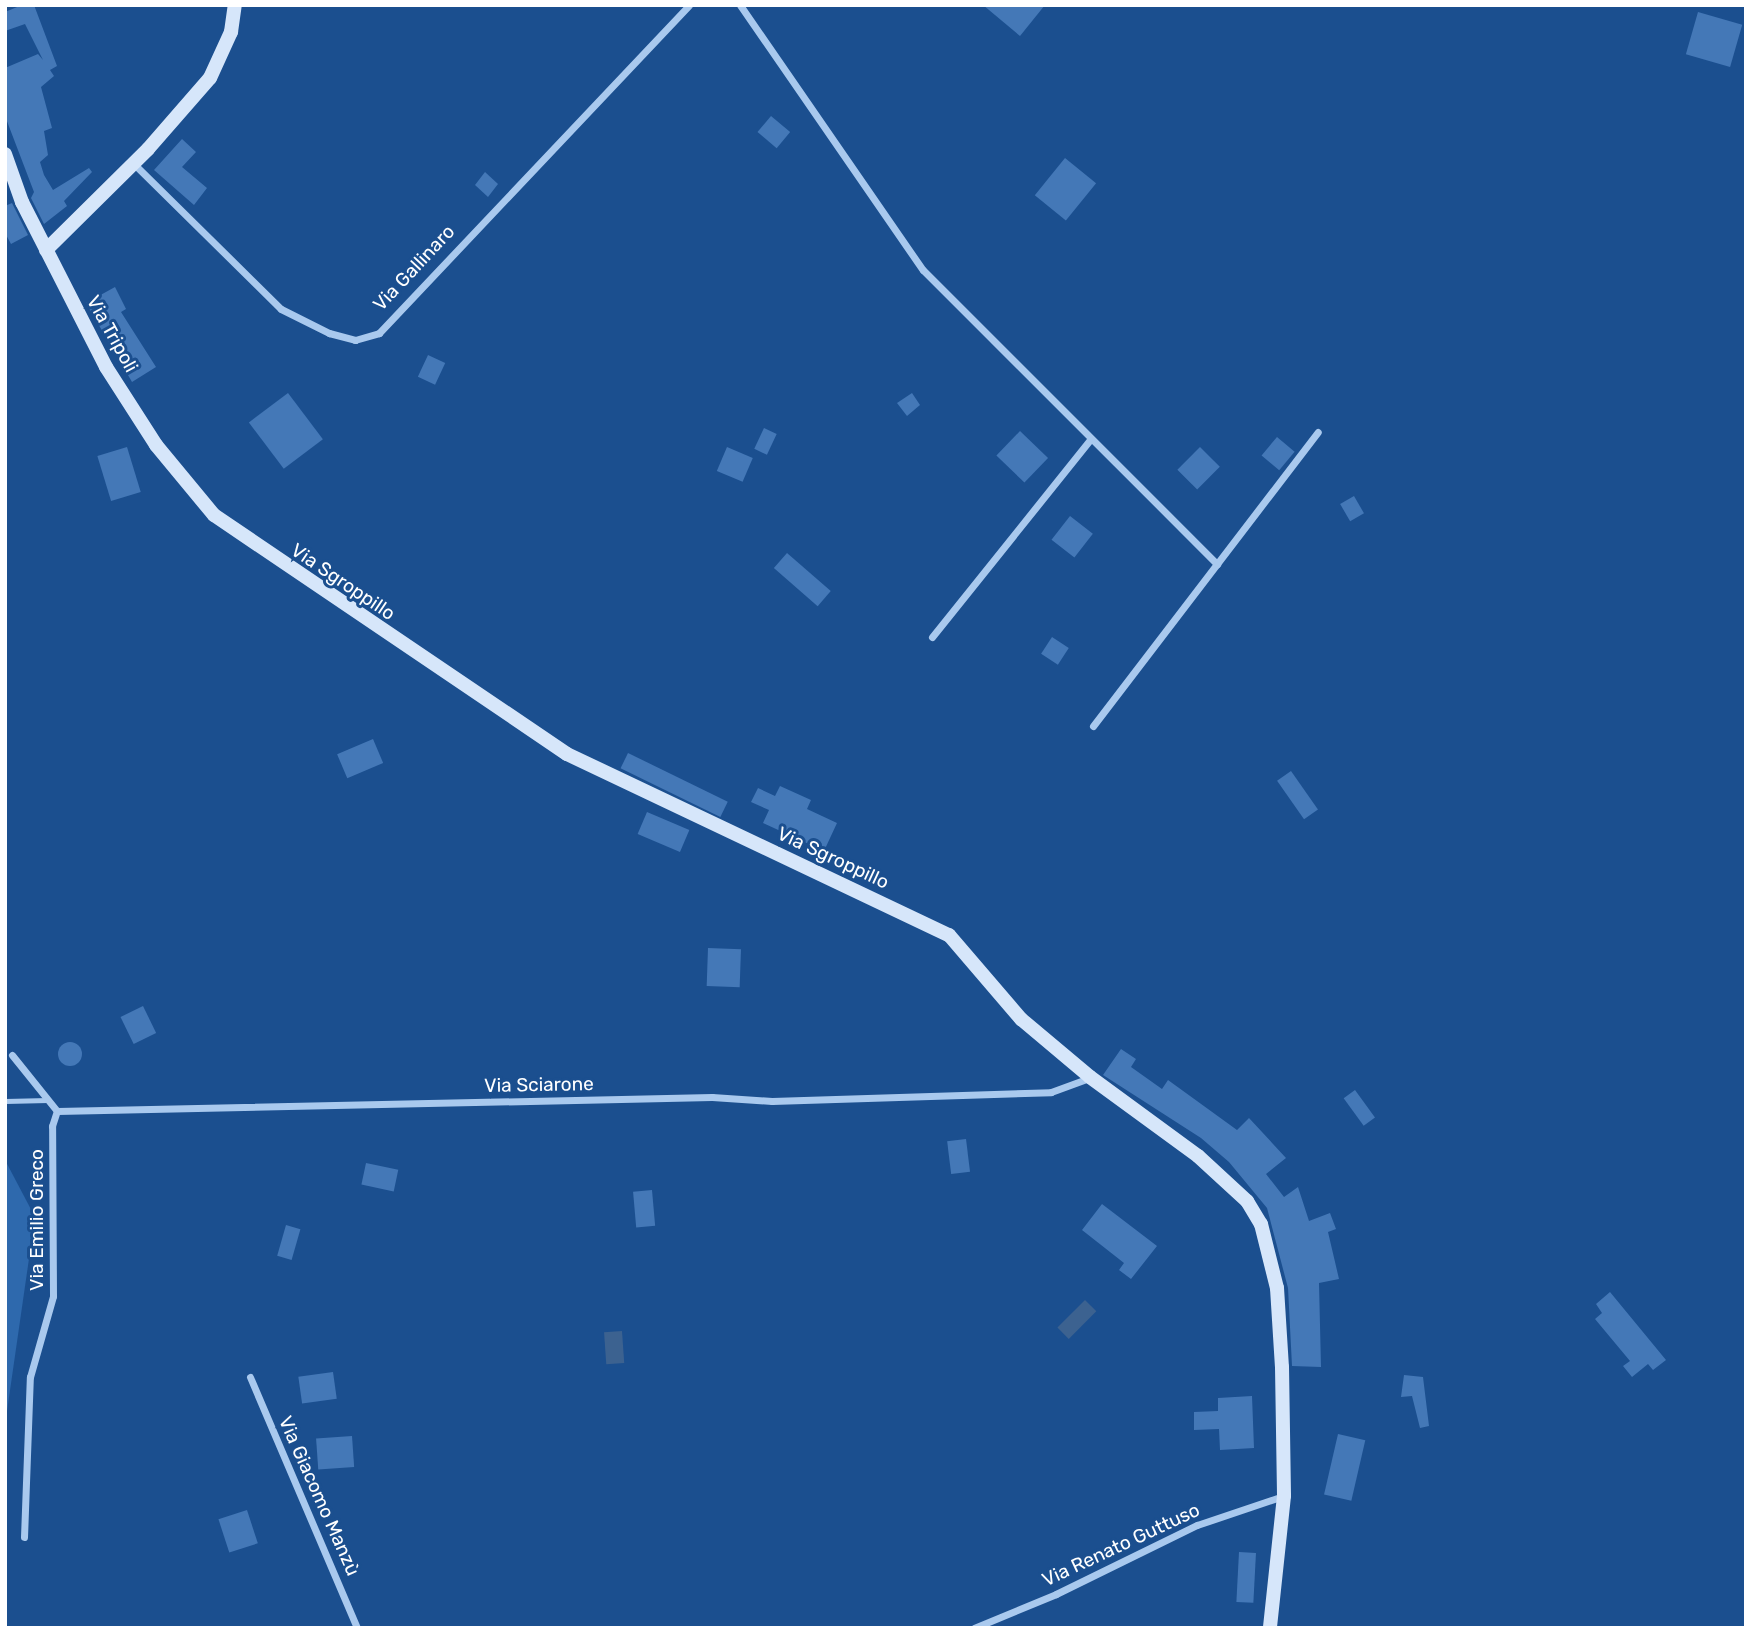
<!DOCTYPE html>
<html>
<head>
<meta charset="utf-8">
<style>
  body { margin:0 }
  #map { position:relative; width:1751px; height:1633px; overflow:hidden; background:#1b4f8f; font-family:Rubik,sans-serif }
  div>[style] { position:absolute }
  .green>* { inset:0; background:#2e69ad }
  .water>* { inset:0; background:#3c6290; transform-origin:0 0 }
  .building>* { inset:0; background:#4478b7; transform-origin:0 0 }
  .round { border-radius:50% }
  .lane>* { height:5px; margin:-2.5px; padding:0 2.5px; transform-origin:2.5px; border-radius:2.5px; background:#a9c9ee }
  .street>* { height:7px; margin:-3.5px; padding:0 3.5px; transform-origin:3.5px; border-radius:3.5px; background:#a9c9ee }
  .secondary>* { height:14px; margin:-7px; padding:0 7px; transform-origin:7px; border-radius:7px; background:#d6e6fa }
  span { translate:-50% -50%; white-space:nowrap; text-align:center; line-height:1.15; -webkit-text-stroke:6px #1b4f8f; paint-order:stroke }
  .street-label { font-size:19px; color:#fff }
  .frame { position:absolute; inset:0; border:7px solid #fff; pointer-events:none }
</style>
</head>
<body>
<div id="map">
  <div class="green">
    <div style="clip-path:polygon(5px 1160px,35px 1217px,5px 1425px)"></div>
  </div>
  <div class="water">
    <div style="left:1085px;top:1300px;width:16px;height:39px;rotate:45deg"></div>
    <div style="left:622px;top:1331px;width:32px;height:18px;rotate:86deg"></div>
  </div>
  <div class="building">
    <div style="clip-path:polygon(22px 5px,34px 5px,57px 66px,50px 70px,54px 76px,41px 87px,52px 128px,44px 131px,48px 155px,40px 162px,44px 175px,53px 190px,89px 168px,92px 172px,64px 201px,67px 206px,44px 224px,31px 198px,34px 192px,5px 116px,5px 68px,38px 54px,43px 60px,25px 24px,5px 31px,5px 12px)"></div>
    <div style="clip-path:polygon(983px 5px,1045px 5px,1020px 36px)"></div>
    <div style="left:1698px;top:12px;width:46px;height:44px;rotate:16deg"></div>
    <div style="left:771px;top:116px;width:25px;height:21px;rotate:40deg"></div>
    <div style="clip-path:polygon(182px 139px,196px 152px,182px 167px,207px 188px,194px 205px,154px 170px)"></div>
    <div style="left:1065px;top:158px;width:40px;height:48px;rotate:39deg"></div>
    <div style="clip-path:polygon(485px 172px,498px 184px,488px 197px,475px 185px)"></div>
    <div style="clip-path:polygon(12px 203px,28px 235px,11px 244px,5px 233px,5px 206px)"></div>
    <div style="clip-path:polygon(115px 287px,126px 309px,121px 312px,156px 367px,132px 382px,86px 303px)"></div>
    <div style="left:428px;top:355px;width:19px;height:24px;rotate:25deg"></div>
    <div style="left:288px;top:393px;width:58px;height:49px;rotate:53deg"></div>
    <div style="clip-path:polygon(912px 393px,920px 405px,907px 416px,897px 403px)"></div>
    <div style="left:764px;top:428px;width:14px;height:23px;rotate:25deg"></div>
    <div style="left:1020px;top:431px;width:39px;height:34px;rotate:44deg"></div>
    <div style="left:1277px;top:437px;width:23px;height:24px;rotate:40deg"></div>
    <div style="left:127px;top:447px;width:47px;height:31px;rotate:73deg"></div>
    <div style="left:727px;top:447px;width:28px;height:26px;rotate:23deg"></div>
    <div style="left:1200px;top:447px;width:28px;height:32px;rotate:45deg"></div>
    <div style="left:1354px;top:496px;width:20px;height:16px;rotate:60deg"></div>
    <div style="left:1070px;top:516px;width:29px;height:30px;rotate:38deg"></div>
    <div style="left:787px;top:553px;width:58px;height:20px;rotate:41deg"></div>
    <div style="left:1052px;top:637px;width:20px;height:20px;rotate:33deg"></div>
    <div style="left:373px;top:739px;width:26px;height:39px;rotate:67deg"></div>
    <div style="left:628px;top:753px;width:111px;height:17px;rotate:26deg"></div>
    <div style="left:1291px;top:771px;width:47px;height:17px;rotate:55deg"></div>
    <div style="clip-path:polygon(780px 786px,811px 800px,807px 809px,837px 823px,824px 851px,763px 823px,769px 810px,751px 802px,758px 788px,775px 796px)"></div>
    <div style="left:647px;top:812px;width:46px;height:24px;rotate:23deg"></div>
    <div style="left:708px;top:948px;width:33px;height:38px;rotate:2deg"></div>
    <div style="left:143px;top:1006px;width:30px;height:25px;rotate:64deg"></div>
    <div class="round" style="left:58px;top:1042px;width:24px;height:24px"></div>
    <div style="clip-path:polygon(1121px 1049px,1136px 1059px,1131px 1067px,1162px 1089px,1168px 1080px,1237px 1130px,1249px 1118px,1286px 1158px,1266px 1174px,1284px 1197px,1298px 1187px,1309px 1221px,1330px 1213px,1336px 1229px,1328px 1232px,1339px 1279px,1319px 1283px,1321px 1367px,1292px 1366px,1288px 1288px,1267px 1208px,1229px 1162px,1201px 1138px,1103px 1075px)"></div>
    <div style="left:1355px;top:1090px;width:34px;height:14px;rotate:54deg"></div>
    <div style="left:966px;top:1139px;width:33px;height:19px;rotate:83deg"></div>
    <div style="left:366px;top:1163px;width:33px;height:22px;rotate:12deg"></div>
    <div style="left:652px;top:1190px;width:36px;height:19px;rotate:85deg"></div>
    <div style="clip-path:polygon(1102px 1204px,1157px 1246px,1131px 1279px,1119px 1270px,1124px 1263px,1082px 1230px)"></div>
    <div style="left:286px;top:1225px;width:15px;height:32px;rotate:16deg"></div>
    <div style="clip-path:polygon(1610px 1292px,1666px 1360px,1653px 1370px,1648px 1364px,1632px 1377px,1623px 1366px,1630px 1361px,1595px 1319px,1602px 1313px,1596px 1304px)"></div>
    <div style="left:333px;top:1372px;width:27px;height:35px;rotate:82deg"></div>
    <div style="clip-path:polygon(1404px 1375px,1423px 1377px,1429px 1426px,1420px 1428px,1412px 1396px,1401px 1397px)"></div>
    <div style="clip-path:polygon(1252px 1396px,1254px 1448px,1220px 1450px,1219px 1429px,1194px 1430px,1194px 1412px,1218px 1411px,1218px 1398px)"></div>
    <div style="left:1338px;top:1434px;width:28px;height:62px;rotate:13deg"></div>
    <div style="left:352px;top:1436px;width:31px;height:36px;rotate:86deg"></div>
    <div style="left:247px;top:1510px;width:35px;height:30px;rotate:72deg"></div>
    <div style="left:1239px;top:1552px;width:17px;height:50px;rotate:3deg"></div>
  </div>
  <div class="lane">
    <div style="left:5px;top:1101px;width:43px;rotate:-1.3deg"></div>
  </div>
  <div class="street">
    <div style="left:740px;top:5px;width:322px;rotate:55.4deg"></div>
    <div style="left:923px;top:270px;width:416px;rotate:45deg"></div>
    <div style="left:134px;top:164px;width:206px;rotate:44.6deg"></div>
    <div style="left:281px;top:309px;width:54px;rotate:26.6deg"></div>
    <div style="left:329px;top:333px;width:27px;rotate:15deg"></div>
    <div style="left:355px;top:340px;width:25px;rotate:-16deg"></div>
    <div style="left:379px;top:333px;width:451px;rotate:-46.6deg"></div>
    <div style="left:932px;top:637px;width:253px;rotate:-51.3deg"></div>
    <div style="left:1093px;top:726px;width:370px;rotate:-52.6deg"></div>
    <div style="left:12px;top:1055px;width:72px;rotate:51.2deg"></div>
    <div style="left:57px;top:1111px;width:655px;rotate:-1.22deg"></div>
    <div style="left:712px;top:1097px;width:60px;rotate:3.8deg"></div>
    <div style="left:772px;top:1101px;width:279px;rotate:-1.8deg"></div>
    <div style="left:1051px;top:1092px;width:40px;rotate:-20.2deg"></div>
    <div style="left:250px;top:1377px;width:273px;rotate:66.9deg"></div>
    <div style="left:24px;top:1537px;width:160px;rotate:-87.9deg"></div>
    <div style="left:30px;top:1377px;width:84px;rotate:-74.1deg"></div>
    <div style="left:53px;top:1296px;width:170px;rotate:-90.3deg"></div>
    <div style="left:52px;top:1126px;width:16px;rotate:-72deg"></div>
    <div style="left:974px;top:1628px;width:89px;rotate:-22.5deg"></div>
    <div style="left:1056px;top:1594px;width:157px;rotate:-26.1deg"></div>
    <div style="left:1197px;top:1525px;width:91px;rotate:-18.6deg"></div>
  </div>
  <div class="secondary">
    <div style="left:5px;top:154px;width:51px;rotate:70.5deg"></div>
    <div style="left:22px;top:202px;width:185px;rotate:63deg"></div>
    <div style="left:106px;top:367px;width:93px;rotate:57.3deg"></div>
    <div style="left:156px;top:445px;width:91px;rotate:50.4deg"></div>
    <div style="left:214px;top:515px;width:426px;rotate:34.1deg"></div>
    <div style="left:567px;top:754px;width:423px;rotate:25.4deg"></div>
    <div style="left:949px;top:935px;width:111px;rotate:49.4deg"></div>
    <div style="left:1021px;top:1019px;width:90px;rotate:40deg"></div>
    <div style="left:1090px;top:1077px;width:134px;rotate:36.2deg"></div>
    <div style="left:1198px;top:1156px;width:67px;rotate:42.6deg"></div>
    <div style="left:1247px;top:1201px;width:27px;rotate:59deg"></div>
    <div style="left:1261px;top:1224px;width:66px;rotate:76deg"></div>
    <div style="left:1277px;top:1288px;width:79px;rotate:86.4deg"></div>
    <div style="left:1282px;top:1367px;width:129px;rotate:89.1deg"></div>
    <div style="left:1284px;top:1496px;width:133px;rotate:96.1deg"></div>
    <div style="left:46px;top:250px;width:144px;rotate:-44.7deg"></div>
    <div style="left:148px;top:149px;width:94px;rotate:-48.9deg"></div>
    <div style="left:210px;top:78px;width:51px;rotate:-65.5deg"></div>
    <div style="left:231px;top:32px;width:27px;rotate:-82deg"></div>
  </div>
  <div class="street-label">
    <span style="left:414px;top:268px;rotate:-47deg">Via Gallinaro</span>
    <span style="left:112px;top:334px;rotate:61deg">Via Tripoli</span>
    <span style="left:343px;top:582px;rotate:34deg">Via Sgroppillo</span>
    <span style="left:833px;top:858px;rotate:25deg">Via Sgroppillo</span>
    <span style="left:539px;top:1085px;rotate:-1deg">Via Sciarone</span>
    <span style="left:37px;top:1220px;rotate:-90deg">Via Emilio Greco</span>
    <span style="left:319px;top:1496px;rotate:66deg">Via Giacomo Manzù</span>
    <span style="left:1121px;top:1545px;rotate:-25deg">Via Renato Guttuso</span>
  </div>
  <div class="frame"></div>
</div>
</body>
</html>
